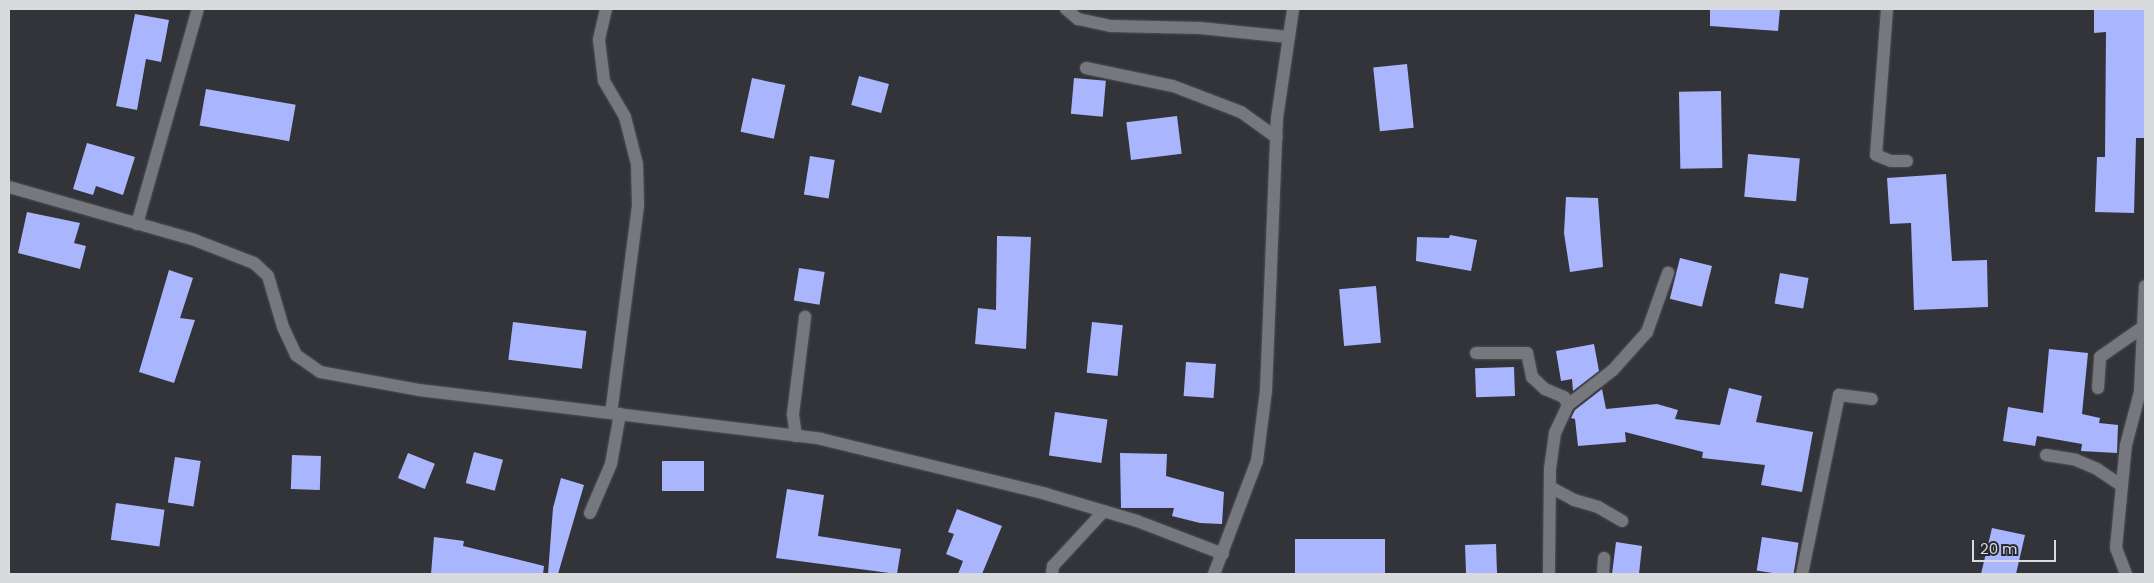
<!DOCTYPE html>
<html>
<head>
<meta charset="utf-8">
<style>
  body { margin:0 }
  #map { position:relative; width:2154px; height:583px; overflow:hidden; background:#333439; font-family:Poppins,sans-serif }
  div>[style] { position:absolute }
  .building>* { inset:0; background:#a9b6fe; transform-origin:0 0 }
  .roads { filter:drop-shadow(0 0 1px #4f5055) drop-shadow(0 0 1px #4f5055) }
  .minor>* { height:12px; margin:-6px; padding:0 6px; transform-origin:6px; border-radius:6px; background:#77787e }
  span { translate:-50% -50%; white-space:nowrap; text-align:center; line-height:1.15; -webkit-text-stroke:5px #292a2f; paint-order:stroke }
  .frame { position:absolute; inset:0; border:10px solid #d9dadd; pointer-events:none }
  .scale { position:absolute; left:1972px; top:540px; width:84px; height:22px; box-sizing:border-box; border:2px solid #d9dadd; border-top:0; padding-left:6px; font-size:15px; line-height:18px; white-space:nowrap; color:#d9dadd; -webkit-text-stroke:4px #292a2f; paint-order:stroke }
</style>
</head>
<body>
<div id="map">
  <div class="building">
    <div style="clip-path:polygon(1710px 9px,1780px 9px,1778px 31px,1710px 26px)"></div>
    <div style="clip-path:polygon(2094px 9px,2145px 9px,2144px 138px,2136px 138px,2134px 213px,2095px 212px,2097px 157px,2105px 157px,2106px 32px,2094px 33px)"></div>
    <div style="clip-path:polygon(135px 14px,169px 20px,161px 62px,146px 59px,137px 110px,116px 106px)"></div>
    <div style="left:1407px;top:64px;width:64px;height:34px;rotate:84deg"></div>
    <div style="left:859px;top:76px;width:31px;height:30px;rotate:15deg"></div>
    <div style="left:752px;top:78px;width:34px;height:55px;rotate:12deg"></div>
    <div style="left:1074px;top:78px;width:32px;height:36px;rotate:5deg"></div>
    <div style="left:206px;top:89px;width:91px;height:37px;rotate:10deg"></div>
    <div style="left:1721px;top:91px;width:77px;height:42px;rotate:89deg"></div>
    <div style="left:1177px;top:116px;width:38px;height:51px;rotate:83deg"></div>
    <div style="clip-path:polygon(87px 143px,135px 157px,123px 195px,96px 186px,93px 195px,73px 189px)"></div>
    <div style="left:1748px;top:154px;width:52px;height:43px;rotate:5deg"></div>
    <div style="left:810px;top:156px;width:25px;height:39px;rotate:9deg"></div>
    <div style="clip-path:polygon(1946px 174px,1952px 261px,1987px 260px,1988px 307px,1914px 310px,1911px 223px,1890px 224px,1887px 178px)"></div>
    <div style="clip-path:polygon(1566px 197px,1598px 198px,1603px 267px,1570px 272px,1564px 233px)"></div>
    <div style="clip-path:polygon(27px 212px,80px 223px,74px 243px,86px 246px,80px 269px,18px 253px)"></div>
    <div style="clip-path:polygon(1450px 235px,1477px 240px,1471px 271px,1416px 261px,1417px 237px,1449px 238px)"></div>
    <div style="clip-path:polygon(997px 236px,1031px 237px,1026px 349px,975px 344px,978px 308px,996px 310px)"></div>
    <div style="left:1680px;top:258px;width:33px;height:42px;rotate:14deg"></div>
    <div style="left:799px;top:268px;width:26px;height:33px;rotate:9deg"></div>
    <div style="clip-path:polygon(169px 270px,193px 278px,180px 318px,195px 320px,174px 383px,139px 372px)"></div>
    <div style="left:1780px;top:273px;width:29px;height:31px;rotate:10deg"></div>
    <div style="left:1376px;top:286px;width:57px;height:37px;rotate:85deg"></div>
    <div style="left:513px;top:322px;width:74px;height:38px;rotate:7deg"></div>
    <div style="left:1092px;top:322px;width:31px;height:51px;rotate:6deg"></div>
    <div style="clip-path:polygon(1594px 344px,1599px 371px,1573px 391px,1572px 379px,1561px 381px,1556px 351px)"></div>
    <div style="clip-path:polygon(2049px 349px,2088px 353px,2082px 414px,2100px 418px,2099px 423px,2118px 425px,2117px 453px,2081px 451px,2082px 444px,2037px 436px,2035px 446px,2003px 441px,2008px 407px,2043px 413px)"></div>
    <div style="left:1186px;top:362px;width:30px;height:34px;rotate:4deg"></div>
    <div style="left:1514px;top:367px;width:29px;height:39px;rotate:88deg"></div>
    <div style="clip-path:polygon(1729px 388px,1762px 396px,1756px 422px,1813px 432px,1802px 492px,1761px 485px,1765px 465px,1702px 458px,1703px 452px,1625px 432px,1626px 442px,1578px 446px,1575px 419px,1571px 418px,1575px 410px,1602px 389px,1606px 409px,1657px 404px,1678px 410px,1675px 419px,1720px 425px)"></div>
    <div style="left:1055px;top:412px;width:53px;height:44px;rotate:8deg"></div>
    <div style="left:474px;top:452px;width:30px;height:32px;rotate:15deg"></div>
    <div style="left:408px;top:453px;width:29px;height:27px;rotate:22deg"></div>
    <div style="clip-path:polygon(1120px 453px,1167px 454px,1166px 476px,1224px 492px,1222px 524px,1200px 523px,1172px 516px,1174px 508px,1121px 508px)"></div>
    <div style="left:292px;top:455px;width:29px;height:34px;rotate:2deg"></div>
    <div style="left:175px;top:457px;width:26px;height:46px;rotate:9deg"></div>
    <div style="left:662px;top:461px;width:42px;height:30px"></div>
    <div style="clip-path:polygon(561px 478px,584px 485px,558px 574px,548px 574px,553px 508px)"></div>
    <div style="clip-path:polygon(787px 489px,824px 495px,818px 536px,901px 549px,897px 574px,776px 558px)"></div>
    <div style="left:116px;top:503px;width:49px;height:37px;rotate:8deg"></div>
    <div style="clip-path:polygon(957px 509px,1002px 526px,982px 574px,958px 574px,963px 561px,946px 554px,954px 534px,948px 532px)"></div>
    <div style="clip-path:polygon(1992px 528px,2025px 535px,2016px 574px,1981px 574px)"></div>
    <div style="clip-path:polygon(434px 537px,464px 541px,463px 546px,544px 566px,543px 574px,431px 574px)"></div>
    <div style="left:1762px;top:537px;width:37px;height:34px;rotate:9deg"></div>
    <div style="left:1295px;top:539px;width:90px;height:35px"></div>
    <div style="clip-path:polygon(1616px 542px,1642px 546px,1639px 574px,1612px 574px)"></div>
    <div style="left:1496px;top:544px;width:30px;height:31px;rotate:88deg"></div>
  </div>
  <div class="roads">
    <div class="minor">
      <div style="left:606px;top:9px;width:32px;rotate:103deg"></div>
      <div style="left:599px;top:40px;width:41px;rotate:83deg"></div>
      <div style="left:604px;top:81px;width:42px;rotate:59.7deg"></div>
      <div style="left:625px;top:117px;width:49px;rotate:75.7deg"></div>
      <div style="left:637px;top:164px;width:42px;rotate:88.6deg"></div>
      <div style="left:638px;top:206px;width:209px;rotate:97.4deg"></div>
      <div style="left:1066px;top:9px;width:16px;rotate:40deg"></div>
      <div style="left:1078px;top:19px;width:34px;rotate:12deg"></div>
      <div style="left:1111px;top:26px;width:89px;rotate:1.3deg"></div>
      <div style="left:1200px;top:28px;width:89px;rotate:5.8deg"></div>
      <div style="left:1887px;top:9px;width:146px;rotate:94.3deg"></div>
      <div style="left:1876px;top:155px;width:16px;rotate:22deg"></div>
      <div style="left:1891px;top:161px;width:16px"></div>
      <div style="left:1086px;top:68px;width:89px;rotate:11.7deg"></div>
      <div style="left:1173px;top:86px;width:73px;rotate:20.9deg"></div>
      <div style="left:1241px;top:112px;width:44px;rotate:35.8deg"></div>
      <div style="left:9px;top:187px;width:190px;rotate:15.9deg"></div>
      <div style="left:192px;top:239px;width:66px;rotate:21.2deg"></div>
      <div style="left:254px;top:263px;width:19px;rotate:43deg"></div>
      <div style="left:268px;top:276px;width:53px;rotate:73.6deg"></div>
      <div style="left:283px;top:327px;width:31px;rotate:65deg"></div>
      <div style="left:296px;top:355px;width:29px;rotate:35deg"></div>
      <div style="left:320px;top:372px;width:101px;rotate:10.3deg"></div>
      <div style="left:419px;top:390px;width:405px;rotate:6.9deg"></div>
      <div style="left:821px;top:439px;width:232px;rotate:13.7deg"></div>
      <div style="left:1046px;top:494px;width:95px;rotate:16.5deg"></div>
      <div style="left:1137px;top:521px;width:92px;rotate:21deg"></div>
      <div style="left:137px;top:224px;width:223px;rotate:-74.2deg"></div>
      <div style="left:1476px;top:353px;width:51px"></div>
      <div style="left:1527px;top:353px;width:25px;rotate:78deg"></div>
      <div style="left:1532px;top:377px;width:18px;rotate:43deg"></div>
      <div style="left:1545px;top:389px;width:21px;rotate:23deg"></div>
      <div style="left:1564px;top:397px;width:9px;rotate:63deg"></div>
      <div style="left:1568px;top:405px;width:31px;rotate:115deg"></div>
      <div style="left:1555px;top:433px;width:37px;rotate:98deg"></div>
      <div style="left:1550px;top:470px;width:104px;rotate:90.6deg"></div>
      <div style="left:2098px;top:388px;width:31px;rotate:-86deg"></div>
      <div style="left:2100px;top:357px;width:52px;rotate:-34.9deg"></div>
      <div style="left:1568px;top:405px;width:57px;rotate:-37.9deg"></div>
      <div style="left:1613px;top:370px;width:51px;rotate:-48.2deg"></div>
      <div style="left:1647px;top:332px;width:63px;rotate:-70.4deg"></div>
      <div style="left:796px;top:436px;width:22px;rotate:-98deg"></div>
      <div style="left:793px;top:414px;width:98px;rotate:-82.9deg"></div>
      <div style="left:2046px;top:455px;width:30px;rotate:9deg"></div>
      <div style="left:2076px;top:460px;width:23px;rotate:23deg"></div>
      <div style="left:2097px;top:469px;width:30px;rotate:34deg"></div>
      <div style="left:1550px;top:487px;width:27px;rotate:28deg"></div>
      <div style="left:1574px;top:500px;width:25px;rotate:16deg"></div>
      <div style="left:1598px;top:507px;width:28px;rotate:30deg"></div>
      <div style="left:590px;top:513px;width:53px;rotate:-66.8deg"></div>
      <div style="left:611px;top:464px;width:51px;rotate:-79.8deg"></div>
      <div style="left:1052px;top:574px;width:8px;rotate:-83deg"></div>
      <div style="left:1053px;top:566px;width:75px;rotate:-47.2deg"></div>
      <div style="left:1214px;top:574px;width:121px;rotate:-69.2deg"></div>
      <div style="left:1257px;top:461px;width:71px;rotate:-82.7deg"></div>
      <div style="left:1266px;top:391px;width:273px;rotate:-87.7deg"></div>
      <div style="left:1277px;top:118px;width:110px;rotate:-81.6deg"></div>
      <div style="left:1603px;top:574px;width:16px;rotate:-86deg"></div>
      <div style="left:1802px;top:574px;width:183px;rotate:-78.3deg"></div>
      <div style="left:1839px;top:395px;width:33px;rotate:7deg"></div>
      <div style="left:2126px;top:574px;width:28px;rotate:-111deg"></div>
      <div style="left:2116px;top:548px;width:103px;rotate:-84.5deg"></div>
      <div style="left:2126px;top:445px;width:55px;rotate:-75.2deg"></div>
      <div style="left:2140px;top:392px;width:106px;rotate:-87.3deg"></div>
    </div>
  </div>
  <div class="frame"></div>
  <div class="scale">20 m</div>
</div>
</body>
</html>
